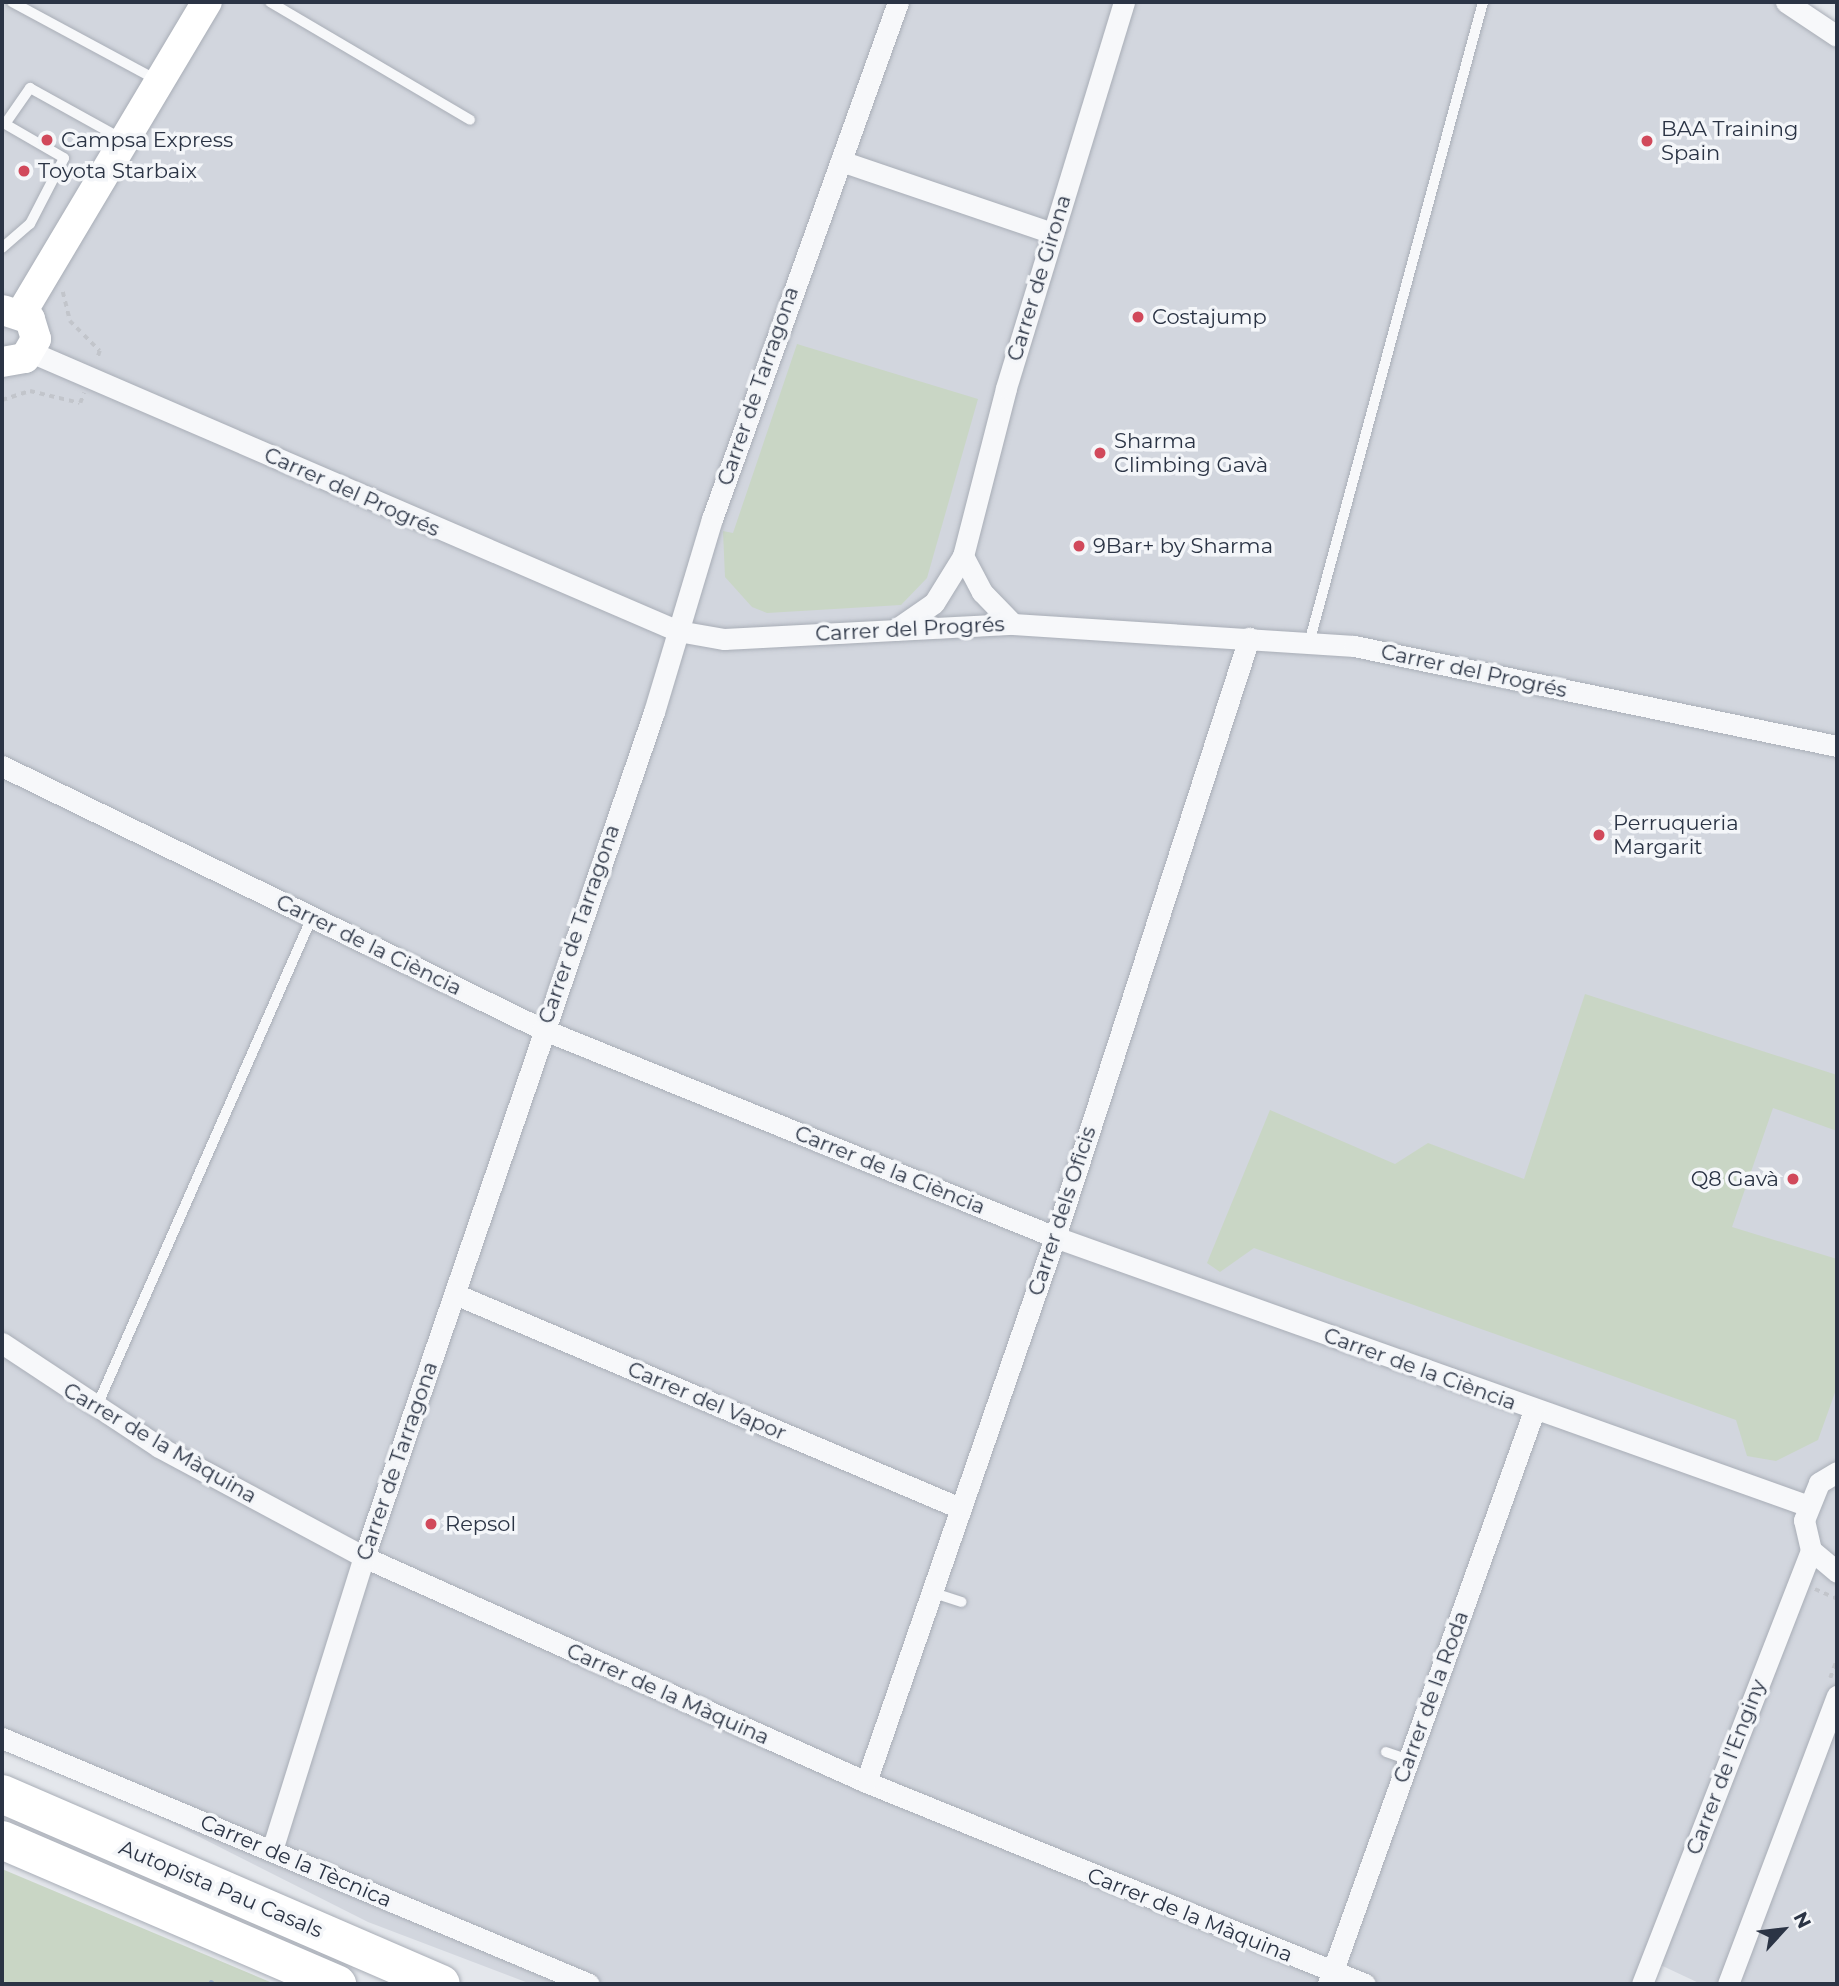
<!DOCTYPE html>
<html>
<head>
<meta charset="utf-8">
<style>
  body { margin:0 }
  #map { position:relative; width:1839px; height:1986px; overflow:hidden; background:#e4e7ec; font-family:Montserrat,sans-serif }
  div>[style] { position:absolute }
  .built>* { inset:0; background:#d2d6de }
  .green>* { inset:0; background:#c9d6c5 }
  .stream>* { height:5px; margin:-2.5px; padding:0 2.5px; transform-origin:2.5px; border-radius:2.5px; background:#9fb4cc }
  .path>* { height:3.5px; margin-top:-1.75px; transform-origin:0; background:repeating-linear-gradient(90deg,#c2c5cb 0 5px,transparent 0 10px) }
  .roads { filter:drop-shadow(0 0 2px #a9aeb7) drop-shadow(0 0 2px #a9aeb7) }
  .lane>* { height:10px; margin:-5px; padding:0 5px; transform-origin:5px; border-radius:5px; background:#f7f8fa }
  .street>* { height:21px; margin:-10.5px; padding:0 10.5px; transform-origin:10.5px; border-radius:10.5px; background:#f7f8fa }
  .secondary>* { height:30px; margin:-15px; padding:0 15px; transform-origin:15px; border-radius:15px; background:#fff }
  .highway>* { height:38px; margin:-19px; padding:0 19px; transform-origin:19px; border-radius:19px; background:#fff }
  .dots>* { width:19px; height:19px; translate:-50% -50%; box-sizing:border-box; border:4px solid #f4f6f9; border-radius:50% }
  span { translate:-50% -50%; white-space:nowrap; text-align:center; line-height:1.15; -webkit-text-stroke:7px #f4f6f9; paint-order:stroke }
  .poi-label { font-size:21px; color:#2b3445 }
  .left { translate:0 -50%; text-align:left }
  .right { translate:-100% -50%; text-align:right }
  .street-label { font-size:21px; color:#2b3445 }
  .frame { position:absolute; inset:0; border:4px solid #2b3445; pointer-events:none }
  .north { position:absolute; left:1748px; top:1895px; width:70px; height:70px; -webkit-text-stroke:5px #f4f6f9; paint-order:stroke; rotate:63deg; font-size:19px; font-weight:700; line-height:28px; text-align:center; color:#2b3445 }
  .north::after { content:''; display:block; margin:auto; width:24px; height:32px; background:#2b3445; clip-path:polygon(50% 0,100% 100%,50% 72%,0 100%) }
</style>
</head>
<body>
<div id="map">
  <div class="built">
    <div style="clip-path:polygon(2px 2px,1792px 2px,1837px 32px,1837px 1984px,1701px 1984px,1652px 1961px,1643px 1984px,531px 1984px,368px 1922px,2px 1737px)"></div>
  </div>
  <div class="green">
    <div style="clip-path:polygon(797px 344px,978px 399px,927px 578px,901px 605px,767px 613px,752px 607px,725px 577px,723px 531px,733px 533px)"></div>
    <div style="clip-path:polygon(1585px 994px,1837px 1075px,1837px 1131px,1773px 1108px,1732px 1227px,1837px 1259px,1837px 1387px,1818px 1440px,1776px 1461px,1747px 1456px,1736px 1420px,1254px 1248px,1220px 1272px,1207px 1263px,1270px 1110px,1395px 1164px,1428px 1143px,1524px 1179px)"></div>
    <div style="clip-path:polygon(2px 1869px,275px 1984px,2px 1984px)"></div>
  </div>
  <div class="stream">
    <div style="left:210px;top:1984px;width:2px;rotate:-63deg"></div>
  </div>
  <div class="path">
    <div style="left:63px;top:292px;width:30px;rotate:76deg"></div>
    <div style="left:70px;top:321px;width:42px;rotate:45deg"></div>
    <div style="left:100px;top:351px;width:9px;rotate:108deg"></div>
    <div style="left:2px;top:400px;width:29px;rotate:-18deg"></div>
    <div style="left:30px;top:391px;width:51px;rotate:13.5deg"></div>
    <div style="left:80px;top:403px;width:11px;rotate:-68deg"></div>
    <div style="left:1815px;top:1589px;width:24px;rotate:24deg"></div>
    <div style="left:1830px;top:1678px;width:20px;rotate:-70deg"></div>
  </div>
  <div class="roads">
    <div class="lane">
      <div style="left:12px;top:2px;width:165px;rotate:28.3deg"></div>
      <div style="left:270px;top:2px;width:232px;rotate:30.5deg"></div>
      <div style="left:2px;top:248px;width:37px;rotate:-41deg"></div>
      <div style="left:30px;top:224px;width:74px;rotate:-62.7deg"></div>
      <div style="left:64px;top:158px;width:68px;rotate:-150deg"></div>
      <div style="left:5px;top:124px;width:44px;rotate:-55.2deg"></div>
      <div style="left:30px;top:88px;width:105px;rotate:29deg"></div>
      <div style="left:1309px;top:643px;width:664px;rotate:-74.81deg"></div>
      <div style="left:96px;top:1408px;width:536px;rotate:-66.25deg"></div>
      <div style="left:931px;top:1592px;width:32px;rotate:18deg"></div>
      <div style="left:1386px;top:1752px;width:24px;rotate:19deg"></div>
    </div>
    <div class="street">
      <div style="left:1786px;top:2px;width:61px;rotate:33.7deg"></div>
      <div style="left:841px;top:161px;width:224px;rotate:18.8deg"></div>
      <div style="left:31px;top:352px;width:705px;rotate:23.33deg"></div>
      <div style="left:678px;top:631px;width:47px;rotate:9.9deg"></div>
      <div style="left:724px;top:639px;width:289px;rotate:-3deg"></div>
      <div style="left:1013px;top:624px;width:342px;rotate:3.7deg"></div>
      <div style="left:1354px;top:646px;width:493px;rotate:11.7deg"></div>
      <div style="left:1013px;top:624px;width:45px;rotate:-134.1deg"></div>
      <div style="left:982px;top:592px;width:41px;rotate:-117.8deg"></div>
      <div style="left:963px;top:556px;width:173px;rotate:-75.6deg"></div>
      <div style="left:1006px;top:388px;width:404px;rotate:-73deg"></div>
      <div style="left:895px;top:630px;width:47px;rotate:-34.7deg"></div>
      <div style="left:934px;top:603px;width:55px;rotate:-58.3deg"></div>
      <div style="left:2px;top:766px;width:601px;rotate:25.97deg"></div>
      <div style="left:542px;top:1029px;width:554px;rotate:22.07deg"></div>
      <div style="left:1055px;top:1237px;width:797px;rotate:19.64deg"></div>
      <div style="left:455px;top:1294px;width:548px;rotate:22.97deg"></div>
      <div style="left:2px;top:1343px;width:188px;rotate:33.5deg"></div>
      <div style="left:159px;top:1447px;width:233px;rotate:28.2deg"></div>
      <div style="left:364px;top:1557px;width:550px;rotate:24.14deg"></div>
      <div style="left:866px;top:1782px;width:538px;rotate:22.04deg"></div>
      <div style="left:1837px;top:1472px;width:21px;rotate:149deg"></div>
      <div style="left:1819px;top:1483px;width:40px;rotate:112deg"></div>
      <div style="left:1804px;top:1520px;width:31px;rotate:77deg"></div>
      <div style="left:1811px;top:1550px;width:34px;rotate:40deg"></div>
      <div style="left:2px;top:1738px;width:636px;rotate:22.74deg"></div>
      <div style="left:866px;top:1782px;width:577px;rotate:-70.87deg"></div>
      <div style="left:1055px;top:1237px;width:630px;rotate:-72.05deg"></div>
      <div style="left:272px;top:1850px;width:307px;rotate:-72.6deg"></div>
      <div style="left:364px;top:1557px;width:893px;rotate:-71.06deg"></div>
      <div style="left:654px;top:712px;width:202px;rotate:-73.3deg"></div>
      <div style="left:712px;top:519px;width:549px;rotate:-70.21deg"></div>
      <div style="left:1328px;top:1984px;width:609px;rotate:-70.23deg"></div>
      <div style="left:1642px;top:1984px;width:466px;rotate:-68.7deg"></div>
      <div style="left:1728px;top:1984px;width:308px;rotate:-69.3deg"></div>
    </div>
    <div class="secondary">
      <div style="left:22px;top:312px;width:361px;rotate:-59.2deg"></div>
      <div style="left:2px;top:362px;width:23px;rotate:-10deg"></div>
      <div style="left:25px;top:358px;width:22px;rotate:-60deg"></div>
      <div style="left:36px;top:339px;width:21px;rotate:-107deg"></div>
      <div style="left:30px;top:319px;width:28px;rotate:-162deg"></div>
    </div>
    <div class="highway">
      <div style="left:2px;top:1794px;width:478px;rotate:23.4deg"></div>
      <div style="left:2px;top:1840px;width:365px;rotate:23.3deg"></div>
    </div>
  </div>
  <div class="dots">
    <div style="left:47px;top:140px;background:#d1495b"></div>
    <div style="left:1647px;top:141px;background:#d1495b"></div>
    <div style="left:24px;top:171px;background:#d1495b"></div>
    <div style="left:1138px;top:317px;background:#d1495b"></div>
    <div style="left:1100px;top:453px;background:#d1495b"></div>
    <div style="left:1079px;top:546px;background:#d1495b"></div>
    <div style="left:1599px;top:835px;background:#d1495b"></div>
    <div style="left:1793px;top:1179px;background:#d1495b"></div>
    <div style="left:431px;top:1524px;background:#d1495b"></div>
  </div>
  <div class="poi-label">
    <span class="left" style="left:1661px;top:141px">BAA Training<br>Spain</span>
    <span class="left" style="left:61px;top:140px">Campsa Express</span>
    <span class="left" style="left:38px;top:171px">Toyota Starbaix</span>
    <span class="left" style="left:1152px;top:317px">Costajump</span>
    <span class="left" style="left:1114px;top:453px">Sharma<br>Climbing Gavà</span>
    <span class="left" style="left:1093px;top:546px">9Bar+ by Sharma</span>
    <span class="left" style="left:1613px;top:835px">Perruqueria<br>Margarit</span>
    <span class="right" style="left:1779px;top:1179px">Q8 Gavà</span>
    <span class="left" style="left:445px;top:1524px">Repsol</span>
  </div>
  <div class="street-label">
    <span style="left:1039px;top:278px;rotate:-73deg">Carrer de Girona</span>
    <span style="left:758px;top:386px;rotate:-71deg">Carrer de Tarragona</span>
    <span style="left:352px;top:492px;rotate:24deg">Carrer del Progrés</span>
    <span style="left:910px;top:629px;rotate:-3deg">Carrer del Progrés</span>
    <span style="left:1474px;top:671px;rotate:12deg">Carrer del Progrés</span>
    <span style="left:579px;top:924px;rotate:-71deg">Carrer de Tarragona</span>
    <span style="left:369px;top:945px;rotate:26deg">Carrer de la Ciència</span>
    <span style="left:890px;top:1170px;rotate:22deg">Carrer de la Ciència</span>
    <span style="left:1062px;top:1211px;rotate:-72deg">Carrer dels Oficis</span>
    <span style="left:1420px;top:1369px;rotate:20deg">Carrer de la Ciència</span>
    <span style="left:707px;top:1401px;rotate:23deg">Carrer del Vapor</span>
    <span style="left:160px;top:1443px;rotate:30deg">Carrer de la Màquina</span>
    <span style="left:397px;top:1461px;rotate:-71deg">Carrer de Tarragona</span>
    <span style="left:668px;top:1694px;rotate:24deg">Carrer de la Màquina</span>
    <span style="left:1431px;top:1697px;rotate:-70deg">Carrer de la Roda</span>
    <span style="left:1726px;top:1767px;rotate:-69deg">Carrer de l'Enginy</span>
    <span style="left:296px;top:1861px;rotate:23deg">Carrer de la Tècnica</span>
    <span style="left:221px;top:1889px;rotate:23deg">Autopista Pau Casals</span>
    <span style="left:1190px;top:1915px;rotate:22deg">Carrer de la Màquina</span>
  </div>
  <div class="frame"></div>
  <div class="north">N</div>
</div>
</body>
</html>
